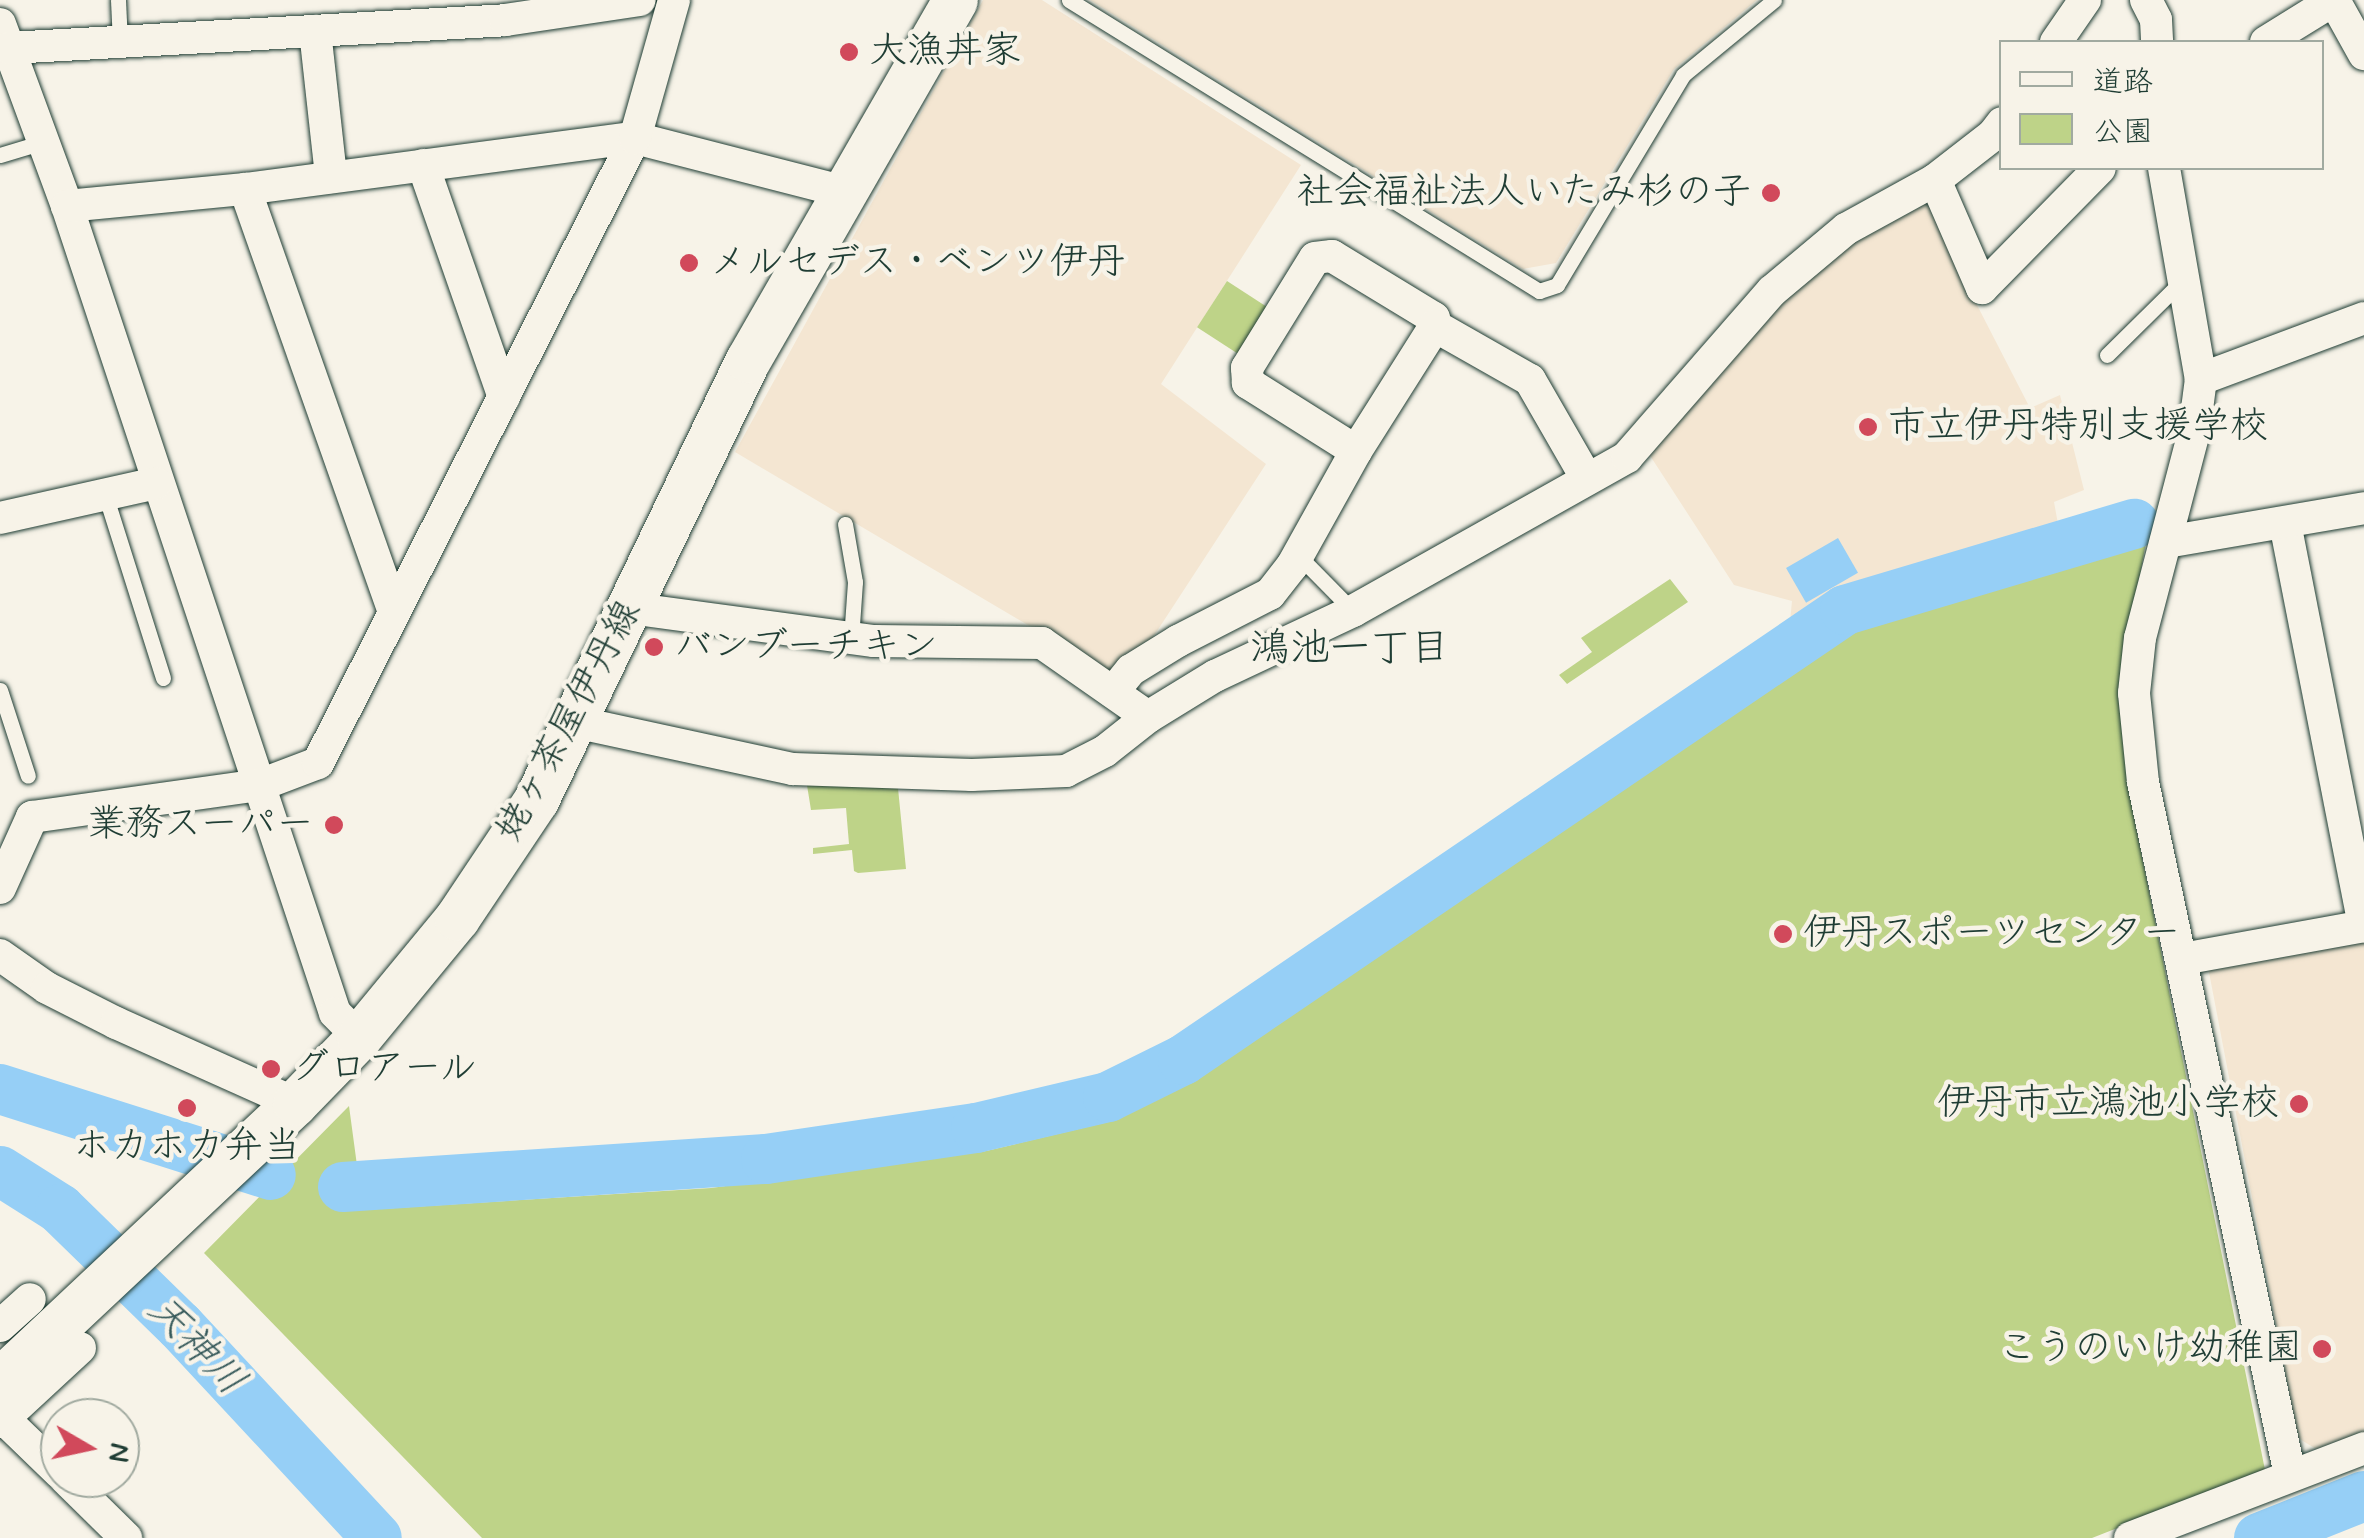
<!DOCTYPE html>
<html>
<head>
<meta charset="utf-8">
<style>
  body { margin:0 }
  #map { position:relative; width:2364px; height:1538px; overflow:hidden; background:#f7f3e8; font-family:Mynerve,"Klee One",sans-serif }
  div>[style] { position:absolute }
  .built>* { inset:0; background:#f4e6d2 }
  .green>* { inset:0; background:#bed388; transform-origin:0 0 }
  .water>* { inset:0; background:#96cff6; transform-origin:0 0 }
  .river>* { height:50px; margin:-25px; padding:0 25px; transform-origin:25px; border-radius:25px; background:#96cff6 }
  .roads { filter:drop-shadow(0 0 2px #1f3d34) drop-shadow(0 0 2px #1f3d34) }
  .lane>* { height:15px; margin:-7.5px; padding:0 7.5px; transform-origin:7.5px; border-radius:7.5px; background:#f7f3e8 }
  .street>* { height:32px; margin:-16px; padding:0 16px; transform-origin:16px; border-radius:16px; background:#f7f3e8 }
  .secondary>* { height:45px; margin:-22.5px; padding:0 22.5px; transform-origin:22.5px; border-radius:22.5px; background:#f7f3e8 }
  .dots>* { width:28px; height:28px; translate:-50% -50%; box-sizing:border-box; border:5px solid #f7f3e8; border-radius:50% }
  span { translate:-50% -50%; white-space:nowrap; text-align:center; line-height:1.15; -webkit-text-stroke:9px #f7f3e8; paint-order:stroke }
  .poi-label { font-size:38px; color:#1f3d34 }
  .left { translate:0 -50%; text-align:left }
  .right { translate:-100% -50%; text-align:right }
  .street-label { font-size:38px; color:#1f3d34 }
  .neighbourhood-label { font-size:40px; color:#1f3d34 }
  .water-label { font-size:40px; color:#375a5b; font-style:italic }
  .legend { position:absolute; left:1999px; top:40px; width:325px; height:130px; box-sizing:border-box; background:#f7f3e8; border:2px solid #a1aaa0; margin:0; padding:12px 18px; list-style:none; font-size:30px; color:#1f3d34 }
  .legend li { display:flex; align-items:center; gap:20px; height:50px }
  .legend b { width:50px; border:2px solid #a1aaa0 }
  .north { position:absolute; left:40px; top:1398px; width:100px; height:100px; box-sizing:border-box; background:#f7f3e8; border:2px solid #a1aaa0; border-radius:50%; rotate:99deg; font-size:28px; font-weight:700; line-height:40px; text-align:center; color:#1f3d34 }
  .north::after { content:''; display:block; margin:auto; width:35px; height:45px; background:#d1495b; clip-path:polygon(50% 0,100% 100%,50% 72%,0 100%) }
</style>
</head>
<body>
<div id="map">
  <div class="built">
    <div style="clip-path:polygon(983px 0,1042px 0,1301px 165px,1161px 384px,1266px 464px,1146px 648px,1114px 676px,735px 452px)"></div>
    <div style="clip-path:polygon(1090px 0,1757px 0,1674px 69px,1556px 263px,1523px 269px)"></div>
    <div style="clip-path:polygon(1931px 197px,1977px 305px,2030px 408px,2060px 395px,2084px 490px,2054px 502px,2058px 524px,1844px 588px,1790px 622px,1792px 601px,1734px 585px,1649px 454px,1773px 308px,1851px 242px)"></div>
    <div style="clip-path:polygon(2364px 937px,2364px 1435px,2321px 1452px,2298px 1438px,2208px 967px)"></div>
  </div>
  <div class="green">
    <div style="left:1227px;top:281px;width:51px;height:55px;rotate:33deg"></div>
    <div style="clip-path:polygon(2146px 542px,2120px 685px,2128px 787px,2265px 1470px,2092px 1538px,482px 1538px,204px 1253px,349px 1106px,363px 1210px,711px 1188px,986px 1151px,1112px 1121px,1195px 1080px,1855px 629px)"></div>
    <div style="clip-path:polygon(1670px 579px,1688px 602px,1567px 684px,1559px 675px,1592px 652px,1581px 638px)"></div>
    <div style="clip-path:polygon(897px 778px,906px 869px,858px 873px,854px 871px,852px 850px,813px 854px,813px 848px,849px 844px,846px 808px,811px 810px,806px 779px)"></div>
  </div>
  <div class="water">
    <div style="left:1838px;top:538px;width:40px;height:60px;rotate:60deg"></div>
  </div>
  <div class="river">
    <div style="left:0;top:1089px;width:284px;rotate:17.6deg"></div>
    <div style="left:0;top:1171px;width:71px;rotate:32.3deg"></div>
    <div style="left:60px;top:1209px;width:168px;rotate:44.3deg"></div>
    <div style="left:180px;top:1326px;width:289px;rotate:47.1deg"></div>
    <div style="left:343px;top:1187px;width:424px;rotate:-3.8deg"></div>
    <div style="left:766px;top:1159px;width:212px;rotate:-8.4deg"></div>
    <div style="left:976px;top:1128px;width:136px;rotate:-13.2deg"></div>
    <div style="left:1108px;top:1097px;width:84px;rotate:-26.3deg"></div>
    <div style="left:1183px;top:1060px;width:800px;rotate:-34.21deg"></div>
    <div style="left:1845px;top:610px;width:302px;rotate:-16.6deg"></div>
    <div style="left:2259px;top:1538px;width:113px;rotate:-21.8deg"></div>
  </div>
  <div class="roads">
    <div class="lane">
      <div style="left:118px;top:0;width:42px;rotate:87.3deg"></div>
      <div style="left:1069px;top:0;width:553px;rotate:31.76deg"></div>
      <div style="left:1539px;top:291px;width:19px;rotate:-18deg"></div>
      <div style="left:1557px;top:285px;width:245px;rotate:-59deg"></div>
      <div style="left:1683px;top:75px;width:118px;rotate:-39.5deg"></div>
      <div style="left:0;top:155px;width:45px;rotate:-16.8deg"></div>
      <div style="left:2107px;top:355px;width:105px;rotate:-44.6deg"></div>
      <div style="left:105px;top:494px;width:193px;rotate:72.5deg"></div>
      <div style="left:845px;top:524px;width:59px;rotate:80.2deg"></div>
      <div style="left:855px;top:582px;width:57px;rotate:94deg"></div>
      <div style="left:1298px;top:555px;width:78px;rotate:45.5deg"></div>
      <div style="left:0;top:690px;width:90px;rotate:72deg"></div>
    </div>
    <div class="street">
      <div style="left:2146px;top:0;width:22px;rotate:63deg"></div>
      <div style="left:2156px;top:20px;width:22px;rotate:87deg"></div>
      <div style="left:0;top:24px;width:194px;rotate:69.8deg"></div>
      <div style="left:67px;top:206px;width:850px;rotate:71.63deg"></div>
      <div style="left:335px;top:1013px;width:34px;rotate:45deg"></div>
      <div style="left:315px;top:31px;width:147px;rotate:83.7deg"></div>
      <div style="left:2056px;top:42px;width:51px;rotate:-55.4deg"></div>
      <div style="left:2266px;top:42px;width:80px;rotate:-31.7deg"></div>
      <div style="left:2334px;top:0;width:62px;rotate:60.9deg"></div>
      <div style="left:9px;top:48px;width:497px;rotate:-3.2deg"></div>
      <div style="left:505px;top:20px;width:136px;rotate:-8.4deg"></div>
      <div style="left:423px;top:165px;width:246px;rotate:70.8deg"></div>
      <div style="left:2164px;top:168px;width:214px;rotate:80.1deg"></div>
      <div style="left:1935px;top:180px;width:118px;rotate:66.5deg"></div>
      <div style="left:1982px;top:288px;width:168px;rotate:-45.5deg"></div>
      <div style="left:245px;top:189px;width:449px;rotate:70.6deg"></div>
      <div style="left:67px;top:206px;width:179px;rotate:-5.5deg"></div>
      <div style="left:245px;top:189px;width:393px;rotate:-7.5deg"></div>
      <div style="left:635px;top:138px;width:213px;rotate:14.4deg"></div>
      <div style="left:1356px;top:451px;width:128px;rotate:-147.8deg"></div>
      <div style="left:1248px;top:383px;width:15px;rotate:-94deg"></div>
      <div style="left:1247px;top:368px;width:129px;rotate:-58.3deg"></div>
      <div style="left:1315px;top:258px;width:17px;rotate:-7deg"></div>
      <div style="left:1332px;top:256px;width:119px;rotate:31.3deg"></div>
      <div style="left:1434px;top:318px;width:8px;rotate:83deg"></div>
      <div style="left:0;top:518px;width:160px;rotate:-12.6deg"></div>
      <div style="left:2285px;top:523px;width:411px;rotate:78.9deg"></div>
      <div style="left:2166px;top:542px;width:201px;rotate:-9.7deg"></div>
      <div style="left:629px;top:608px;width:247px;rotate:7.7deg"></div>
      <div style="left:874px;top:641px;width:168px;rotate:0.7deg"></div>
      <div style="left:1042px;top:643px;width:129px;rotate:34.9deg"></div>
      <div style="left:1148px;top:717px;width:79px;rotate:-31.5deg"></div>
      <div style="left:1215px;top:676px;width:153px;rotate:-25.2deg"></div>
      <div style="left:1353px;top:611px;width:314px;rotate:-29.3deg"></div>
      <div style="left:1627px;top:457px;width:220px;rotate:-48.9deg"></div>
      <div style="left:1772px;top:291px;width:97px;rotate:-40deg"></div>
      <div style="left:1846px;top:229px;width:102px;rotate:-28.8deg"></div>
      <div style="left:1935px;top:180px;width:73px;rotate:-37.8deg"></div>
      <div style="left:1993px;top:135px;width:15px;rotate:-53deg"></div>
      <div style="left:1113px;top:692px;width:28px;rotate:-51deg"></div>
      <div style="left:1131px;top:670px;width:55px;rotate:-31.7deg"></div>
      <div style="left:1178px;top:641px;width:103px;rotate:-27.1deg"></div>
      <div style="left:1270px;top:594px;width:36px;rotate:-52deg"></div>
      <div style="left:1292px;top:566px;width:132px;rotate:-60.9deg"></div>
      <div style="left:1356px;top:451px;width:148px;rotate:-57.7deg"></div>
      <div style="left:1435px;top:326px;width:109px;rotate:29.6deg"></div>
      <div style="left:1530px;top:380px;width:114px;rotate:60.1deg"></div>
      <div style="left:575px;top:722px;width:223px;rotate:12.2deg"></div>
      <div style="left:793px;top:769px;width:179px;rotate:1.9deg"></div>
      <div style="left:972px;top:775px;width:94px;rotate:-2.4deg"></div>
      <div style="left:1066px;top:771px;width:44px;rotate:-27.1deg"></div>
      <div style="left:1105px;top:751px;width:55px;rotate:-38.3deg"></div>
      <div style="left:0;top:888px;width:78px;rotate:-65.7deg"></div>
      <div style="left:32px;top:817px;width:230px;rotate:-8deg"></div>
      <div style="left:260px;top:785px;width:62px;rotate:-20.8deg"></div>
      <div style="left:318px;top:763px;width:701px;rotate:-63.11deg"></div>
      <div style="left:635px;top:138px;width:143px;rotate:-74.2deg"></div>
      <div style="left:0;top:955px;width:57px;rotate:35.1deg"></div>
      <div style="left:47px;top:988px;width:77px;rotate:26.9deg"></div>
      <div style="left:116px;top:1023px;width:196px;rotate:24.1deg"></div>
      <div style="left:2183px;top:959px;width:184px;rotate:-10.3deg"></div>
      <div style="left:0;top:1326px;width:40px;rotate:-42deg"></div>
      <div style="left:0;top:1415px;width:83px;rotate:44deg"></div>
      <div style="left:0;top:1422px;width:109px;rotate:-42.8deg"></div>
      <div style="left:2290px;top:1475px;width:708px;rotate:-101.98deg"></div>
      <div style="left:2143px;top:782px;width:89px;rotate:-95.8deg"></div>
      <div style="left:2134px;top:693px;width:55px;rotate:-83.8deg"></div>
      <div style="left:2140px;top:638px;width:213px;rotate:-75.3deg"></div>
      <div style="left:2194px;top:432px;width:53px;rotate:-82.5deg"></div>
      <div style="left:2201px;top:379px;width:174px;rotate:-20.5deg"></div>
      <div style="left:65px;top:1478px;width:86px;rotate:44.5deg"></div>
      <div style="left:2130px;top:1538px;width:251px;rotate:-21deg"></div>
    </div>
    <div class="secondary">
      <div style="left:0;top:1380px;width:405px;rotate:-43.2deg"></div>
      <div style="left:295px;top:1103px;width:92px;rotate:-45.9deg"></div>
      <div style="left:359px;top:1037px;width:154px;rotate:-50.5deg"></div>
      <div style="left:457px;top:918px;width:142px;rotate:-56.2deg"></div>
      <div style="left:536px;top:800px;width:488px;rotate:-64.3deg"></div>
      <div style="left:748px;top:360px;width:415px;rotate:-60.1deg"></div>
    </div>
  </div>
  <div class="dots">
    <div style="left:849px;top:52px;background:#d1495b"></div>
    <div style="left:1771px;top:193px;background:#d1495b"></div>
    <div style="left:689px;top:263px;background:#d1495b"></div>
    <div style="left:1868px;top:427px;background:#d1495b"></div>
    <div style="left:654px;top:647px;background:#d1495b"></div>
    <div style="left:334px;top:825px;background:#d1495b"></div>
    <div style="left:1783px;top:934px;background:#d1495b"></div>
    <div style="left:271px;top:1069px;background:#d1495b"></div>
    <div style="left:2299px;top:1104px;background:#d1495b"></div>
    <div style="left:187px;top:1108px;background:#d1495b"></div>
    <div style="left:2322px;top:1349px;background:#d1495b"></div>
  </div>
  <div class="poi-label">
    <span class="left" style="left:869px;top:52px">大漁丼家</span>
    <span class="right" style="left:1751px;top:193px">社会福祉法人いたみ杉の子</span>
    <span class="left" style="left:709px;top:263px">メルセデス・ベンツ伊丹</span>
    <span class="left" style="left:1888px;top:427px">市立伊丹特別支援学校</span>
    <span class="left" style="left:674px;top:647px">バンブーチキン</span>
    <span class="right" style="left:314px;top:825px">業務スーパー</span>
    <span class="left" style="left:1803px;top:934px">伊丹スポーツセンター</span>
    <span class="left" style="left:291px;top:1069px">グロアール</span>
    <span class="right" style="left:2279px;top:1104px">伊丹市立鴻池小学校</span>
    <span style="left:187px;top:1147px">ホカホカ弁当</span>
    <span class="right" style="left:2302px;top:1349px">こうのいけ幼稚園</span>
  </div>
  <div class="street-label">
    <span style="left:569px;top:721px;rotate:-62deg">姥ヶ茶屋伊丹線</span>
  </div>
  <div class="neighbourhood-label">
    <span style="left:1350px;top:649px">鴻池一丁目</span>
  </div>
  <div class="water-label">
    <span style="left:196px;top:1346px;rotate:46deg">天神川</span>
  </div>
  <ul class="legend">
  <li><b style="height:12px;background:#f7f3e8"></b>道路</li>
  <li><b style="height:28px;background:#bed388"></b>公園</li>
  </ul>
  <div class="north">N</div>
</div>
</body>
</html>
